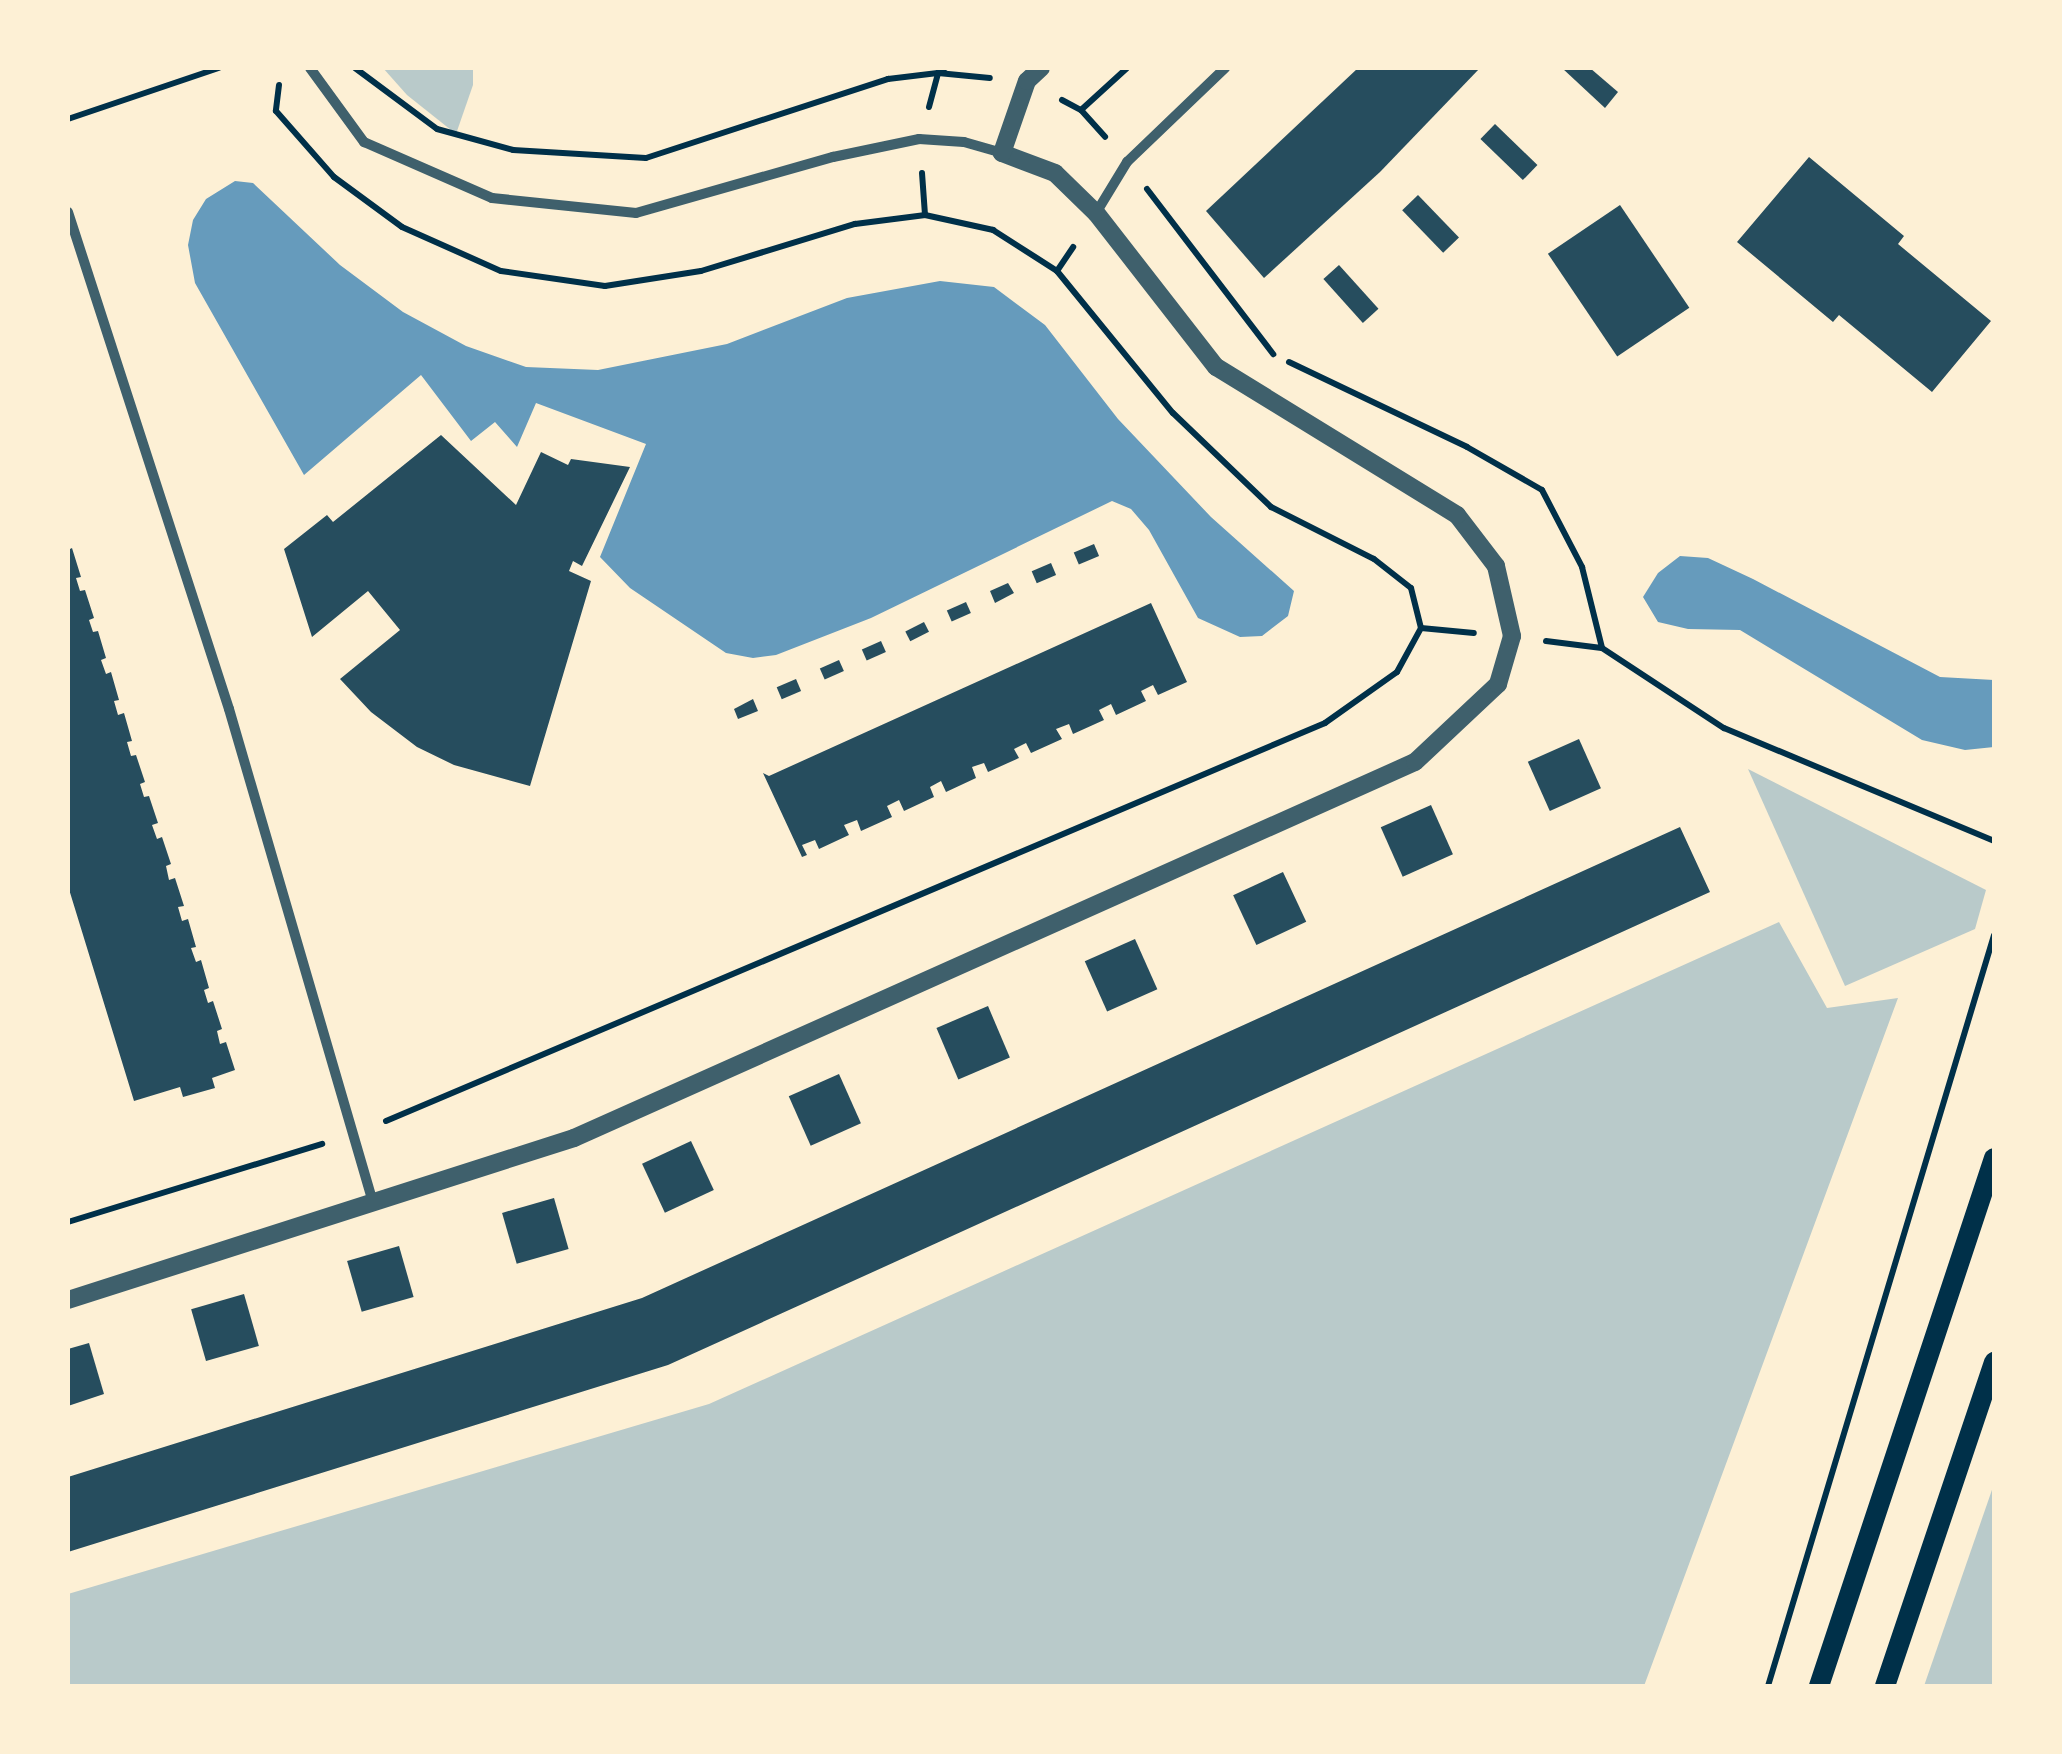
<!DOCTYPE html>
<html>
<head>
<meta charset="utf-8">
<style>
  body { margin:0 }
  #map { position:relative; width:2062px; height:1754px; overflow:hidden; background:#fdf0d5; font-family:Poppins,sans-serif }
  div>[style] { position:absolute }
  .green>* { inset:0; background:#b9caca }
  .water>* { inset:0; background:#669bbc }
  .building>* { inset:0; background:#264d5e; transform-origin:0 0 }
  .path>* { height:6px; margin:-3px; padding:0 3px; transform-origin:3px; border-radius:3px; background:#003049 }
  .minor>* { height:10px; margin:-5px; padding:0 5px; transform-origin:5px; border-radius:5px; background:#3f606c }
  .tertiary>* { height:18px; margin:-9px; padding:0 9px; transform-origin:9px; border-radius:9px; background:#3f606c }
  .secondary>* { height:20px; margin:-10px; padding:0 10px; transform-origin:10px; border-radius:10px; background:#003049 }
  span { translate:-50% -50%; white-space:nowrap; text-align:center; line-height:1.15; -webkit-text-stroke:10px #fdf0d5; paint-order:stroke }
  .frame { position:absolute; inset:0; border:70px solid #fdf0d5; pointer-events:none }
</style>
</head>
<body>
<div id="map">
  <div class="green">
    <div style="clip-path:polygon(383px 68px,473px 68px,473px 85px,456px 134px,407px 95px)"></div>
    <div style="clip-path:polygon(1748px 769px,1986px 890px,1975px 929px,1845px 986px)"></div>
    <div style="clip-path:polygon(1779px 922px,1827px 1008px,1898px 998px,1644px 1686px,68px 1686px,68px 1594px,709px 1404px)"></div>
    <div style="clip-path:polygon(1994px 1484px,1994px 1686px,1924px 1686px)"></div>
  </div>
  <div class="water">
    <div style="clip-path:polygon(235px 181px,253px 183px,340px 265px,403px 312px,466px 346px,526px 367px,598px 370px,727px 344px,847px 298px,940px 281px,994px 287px,1045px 325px,1118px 419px,1211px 517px,1294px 591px,1288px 616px,1262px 636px,1240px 637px,1198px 618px,1149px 530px,1131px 509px,1112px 501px,871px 618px,776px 655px,753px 658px,726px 653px,630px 588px,600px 557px,646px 444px,536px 403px,517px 447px,495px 422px,471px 441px,421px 375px,304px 475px,195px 283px,188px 245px,193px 220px,206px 199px)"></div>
    <div style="clip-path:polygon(1680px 556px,1708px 558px,1753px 579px,1940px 677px,1994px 680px,1994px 747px,1965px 750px,1922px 740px,1740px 630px,1688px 629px,1658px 622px,1643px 597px,1658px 573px)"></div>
  </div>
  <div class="building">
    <div style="clip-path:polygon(1358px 68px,1480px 68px,1380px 172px,1264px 278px,1206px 211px)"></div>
    <div style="clip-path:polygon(1562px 68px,1590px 68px,1618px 92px,1605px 108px)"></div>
    <div style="left:1495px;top:124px;width:59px;height:21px;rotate:44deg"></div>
    <div style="clip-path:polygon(1809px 157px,1904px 236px,1898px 244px,1991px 321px,1932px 392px,1839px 315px,1833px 322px,1737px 242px)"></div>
    <div style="left:1418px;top:195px;width:59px;height:22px;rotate:46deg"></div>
    <div style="left:1620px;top:205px;width:124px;height:87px;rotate:56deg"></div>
    <div style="left:1339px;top:265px;width:59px;height:21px;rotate:48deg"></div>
    <div style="clip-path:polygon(441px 435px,516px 505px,541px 452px,568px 465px,571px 459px,630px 467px,582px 566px,573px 561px,569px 571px,591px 581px,530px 786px,454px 765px,417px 747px,371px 712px,340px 679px,400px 630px,368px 591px,312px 637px,284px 549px,327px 515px,333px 522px)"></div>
    <div style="left:1094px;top:544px;width:13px;height:22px;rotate:67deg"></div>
    <div style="clip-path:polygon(72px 548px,81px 577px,76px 578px,80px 591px,85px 590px,94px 618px,89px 620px,93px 632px,98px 631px,106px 658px,101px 660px,106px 674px,111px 672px,119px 700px,114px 701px,118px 715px,124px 713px,132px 741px,127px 742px,131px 756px,136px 755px,145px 782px,140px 784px,144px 797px,149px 796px,158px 823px,152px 825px,157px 839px,162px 837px,171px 864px,166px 866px,169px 880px,175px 878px,184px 906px,178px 907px,182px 921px,188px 919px,196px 947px,191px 948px,196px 962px,201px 960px,209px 988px,204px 990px,208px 1003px,213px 1001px,222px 1029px,217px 1031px,220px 1044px,226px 1042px,235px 1070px,212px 1078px,215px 1088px,183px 1097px,180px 1087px,134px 1101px,68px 886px,68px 550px)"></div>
    <div style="left:1051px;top:563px;width:13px;height:21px;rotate:67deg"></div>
    <div style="clip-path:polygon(1008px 583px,1014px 593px,995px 603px,990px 591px)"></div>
    <div style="left:966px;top:602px;width:12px;height:21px;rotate:66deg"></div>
    <div style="clip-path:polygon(1151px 603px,1187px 682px,1158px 695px,1153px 685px,1141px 691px,1146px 701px,1116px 715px,1111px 704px,1099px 710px,1104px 720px,1073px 734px,1069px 724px,1056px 729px,1062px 739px,1031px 753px,1026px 743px,1014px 749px,1019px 758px,988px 772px,984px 763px,972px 767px,976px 778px,946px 792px,941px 781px,930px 787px,934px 797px,904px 811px,899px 800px,887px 806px,892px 817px,861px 831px,857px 820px,844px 825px,849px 835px,819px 849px,815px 840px,802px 845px,807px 855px,802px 857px,763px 773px,769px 776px)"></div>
    <div style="left:924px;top:622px;width:11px;height:21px;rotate:63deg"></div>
    <div style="left:881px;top:641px;width:12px;height:21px;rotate:66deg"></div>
    <div style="left:839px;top:660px;width:12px;height:21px;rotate:66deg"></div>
    <div style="left:796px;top:679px;width:13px;height:21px;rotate:67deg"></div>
    <div style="clip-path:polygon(753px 699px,758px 711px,738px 719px,734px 709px)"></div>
    <div style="left:1579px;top:739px;width:54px;height:56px;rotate:66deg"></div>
    <div style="left:1431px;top:805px;width:54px;height:55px;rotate:66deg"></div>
    <div style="clip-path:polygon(1680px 827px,1710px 892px,668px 1365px,68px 1552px,68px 1477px,642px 1298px)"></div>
    <div style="left:1283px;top:872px;width:55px;height:55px;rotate:65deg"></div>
    <div style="left:1135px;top:939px;width:55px;height:55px;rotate:66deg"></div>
    <div style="left:988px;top:1006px;width:56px;height:56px;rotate:67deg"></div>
    <div style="left:839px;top:1074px;width:54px;height:55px;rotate:66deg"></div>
    <div style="left:691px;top:1141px;width:54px;height:54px;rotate:65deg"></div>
    <div style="left:554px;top:1198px;width:53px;height:54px;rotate:74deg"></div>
    <div style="left:399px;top:1246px;width:53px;height:54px;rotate:74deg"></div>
    <div style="left:244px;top:1294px;width:54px;height:55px;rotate:74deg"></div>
    <div style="clip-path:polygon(89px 1343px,104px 1394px,68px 1406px,68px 1349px)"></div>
  </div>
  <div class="path">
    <div style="left:355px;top:68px;width:102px;rotate:36.6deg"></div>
    <div style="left:437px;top:129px;width:79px;rotate:15.4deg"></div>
    <div style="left:513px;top:150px;width:133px;rotate:3.4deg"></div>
    <div style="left:646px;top:158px;width:255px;rotate:-18.1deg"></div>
    <div style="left:888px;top:79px;width:50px;rotate:-6.8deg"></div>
    <div style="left:938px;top:73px;width:52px;rotate:5.5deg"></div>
    <div style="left:279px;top:85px;width:26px;rotate:97deg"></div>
    <div style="left:276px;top:111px;width:88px;rotate:48.7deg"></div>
    <div style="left:334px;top:177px;width:84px;rotate:36.3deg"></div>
    <div style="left:402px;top:227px;width:108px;rotate:24deg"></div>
    <div style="left:501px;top:271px;width:105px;rotate:8.2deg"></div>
    <div style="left:605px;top:286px;width:97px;rotate:-8.9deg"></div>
    <div style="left:701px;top:271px;width:161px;rotate:-17deg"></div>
    <div style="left:855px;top:224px;width:71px;rotate:-7.3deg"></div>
    <div style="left:925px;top:215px;width:70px;rotate:12.4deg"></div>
    <div style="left:993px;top:230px;width:76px;rotate:32.6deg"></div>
    <div style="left:1057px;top:271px;width:183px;rotate:50.8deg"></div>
    <div style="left:1173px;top:413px;width:136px;rotate:43.8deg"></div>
    <div style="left:1271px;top:507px;width:115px;rotate:26.8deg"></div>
    <div style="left:1374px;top:559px;width:47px;rotate:38.1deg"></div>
    <div style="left:1411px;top:588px;width:41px;rotate:76deg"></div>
    <div style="left:1062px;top:100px;width:21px;rotate:28deg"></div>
    <div style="left:1081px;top:110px;width:36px;rotate:48deg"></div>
    <div style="left:929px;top:107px;width:35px;rotate:-75deg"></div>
    <div style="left:938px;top:73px;width:9px;rotate:-36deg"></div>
    <div style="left:1081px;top:110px;width:62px;rotate:-42.4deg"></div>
    <div style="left:68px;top:119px;width:159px;rotate:-18.7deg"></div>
    <div style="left:922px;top:173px;width:42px;rotate:85.9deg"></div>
    <div style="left:1147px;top:189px;width:208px;rotate:52.6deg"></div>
    <div style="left:1057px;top:271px;width:29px;rotate:-56deg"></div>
    <div style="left:1289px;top:362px;width:197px;rotate:25.5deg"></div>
    <div style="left:1467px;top:447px;width:86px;rotate:29.8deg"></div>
    <div style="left:1542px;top:490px;width:87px;rotate:62.5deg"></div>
    <div style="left:1582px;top:567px;width:83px;rotate:76.1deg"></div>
    <div style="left:1421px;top:628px;width:53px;rotate:5.4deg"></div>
    <div style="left:1546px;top:641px;width:56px;rotate:7.1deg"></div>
    <div style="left:1602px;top:648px;width:146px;rotate:33.3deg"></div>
    <div style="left:1724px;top:728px;width:293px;rotate:22.7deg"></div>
    <div style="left:386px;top:1121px;width:1020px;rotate:-22.97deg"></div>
    <div style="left:1325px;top:723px;width:88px;rotate:-35.3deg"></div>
    <div style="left:1397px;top:672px;width:50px;rotate:-61.4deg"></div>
    <div style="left:68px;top:1222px;width:266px;rotate:-17.1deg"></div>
    <div style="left:1768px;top:1686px;width:784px;rotate:-73.25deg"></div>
  </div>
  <div class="minor">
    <div style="left:310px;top:68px;width:92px;rotate:53.9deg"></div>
    <div style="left:364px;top:142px;width:140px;rotate:23.6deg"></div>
    <div style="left:492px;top:198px;width:145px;rotate:5.9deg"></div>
    <div style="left:636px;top:213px;width:205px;rotate:-15.9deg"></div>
    <div style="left:833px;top:157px;width:88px;rotate:-11.8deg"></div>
    <div style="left:919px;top:139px;width:45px;rotate:3.8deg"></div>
    <div style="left:964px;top:142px;width:40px;rotate:16deg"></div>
    <div style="left:68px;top:212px;width:522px;rotate:72.05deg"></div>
    <div style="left:229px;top:709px;width:510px;rotate:73.73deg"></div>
    <div style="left:1096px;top:213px;width:60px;rotate:-58.7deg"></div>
    <div style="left:1127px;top:162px;width:136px;rotate:-43.8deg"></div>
  </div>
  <div class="tertiary">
    <div style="left:68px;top:1300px;width:531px;rotate:-17.75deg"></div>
    <div style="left:574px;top:1138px;width:921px;rotate:-24.09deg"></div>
    <div style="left:1415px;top:762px;width:114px;rotate:-43.2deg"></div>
    <div style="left:1498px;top:684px;width:50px;rotate:-73.7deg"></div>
    <div style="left:1512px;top:636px;width:72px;rotate:-102.9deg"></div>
    <div style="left:1496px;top:566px;width:64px;rotate:-127.4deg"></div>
    <div style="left:1457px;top:515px;width:283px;rotate:-148.4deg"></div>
    <div style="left:1216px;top:367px;width:195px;rotate:-127.9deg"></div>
    <div style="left:1096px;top:213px;width:57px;rotate:-135.7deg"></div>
    <div style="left:1055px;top:173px;width:57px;rotate:-159.3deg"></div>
    <div style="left:1002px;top:153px;width:76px;rotate:-70.9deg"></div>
    <div style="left:1027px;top:81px;width:19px;rotate:-43deg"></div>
  </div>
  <div class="secondary">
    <div style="left:1819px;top:1686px;width:556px;rotate:-71.66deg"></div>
    <div style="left:1885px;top:1686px;width:342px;rotate:-71.4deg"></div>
  </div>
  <div class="frame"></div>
</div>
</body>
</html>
